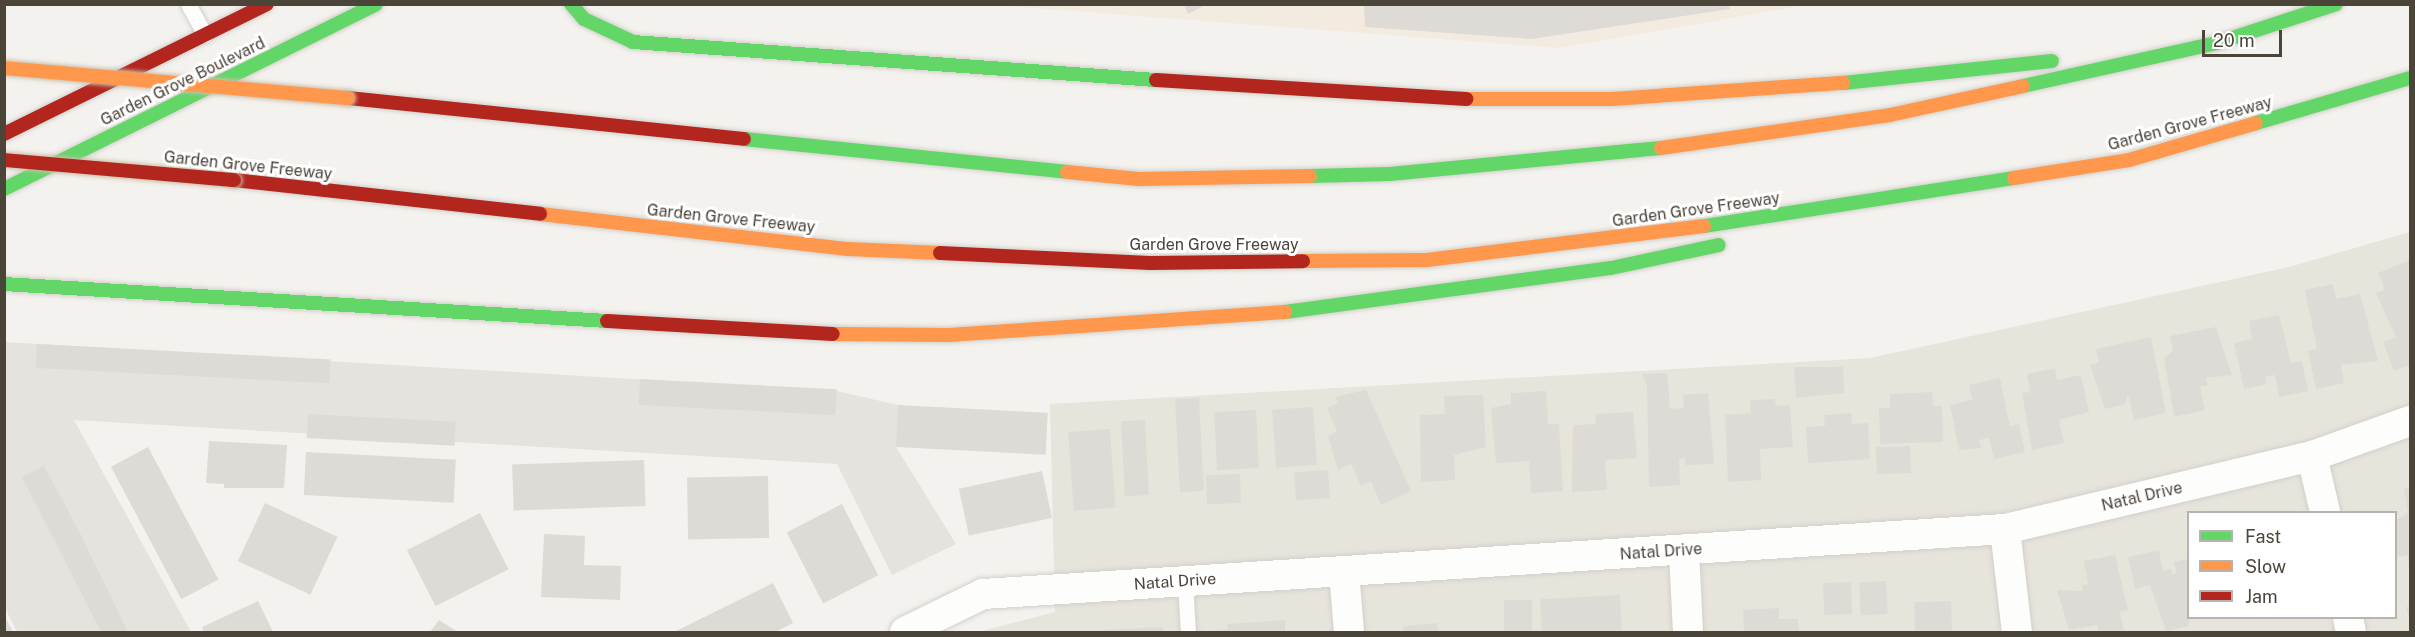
<!DOCTYPE html>
<html>
<head>
<meta charset="utf-8">
<style>
  body { margin:0 }
  #map { position:relative; width:2415px; height:637px; overflow:hidden; background:#f4f2ee; font-family:"Public Sans",sans-serif }
  div>[style] { position:absolute }
  .residential>* { inset:0; background:#e7e4dc }
  .commercial>* { inset:0; background:#f3ebdf }
  .parking>* { inset:0; background:#e6e3df }
  .building>* { inset:0; background:#dedbd6; transform-origin:0 0 }
  .roads { filter:drop-shadow(0 0 2px #d2d0cb) drop-shadow(0 0 2px #d2d0cb) }
  .lane>* { height:15px; margin:-7.5px; padding:0 7.5px; transform-origin:7.5px; border-radius:7.5px; background:#fdfdfc }
  .street>* { height:30px; margin:-15px; padding:0 15px; transform-origin:15px; border-radius:15px; background:#fdfdfc }
  .fast>* { height:14px; margin:-7px; padding:0 7px; transform-origin:7px; border-radius:7px; background:#63d668 }
  .slow>* { height:14px; margin:-7px; padding:0 7px; transform-origin:7px; border-radius:7px; background:#ff974d }
  .jam>* { height:14px; margin:-7px; padding:0 7px; transform-origin:7px; border-radius:7px; background:#b3261e }
  .bridges { filter:drop-shadow(0 0 2px #ccbfa9) drop-shadow(0 0 2px #ccbfa9) }
  .slow-bridge>* { height:14px; margin:-7px; padding:0 7px; transform-origin:7px; border-radius:7px; background:#ff974d }
  .jam-bridge>* { height:14px; margin:-7px; padding:0 7px; transform-origin:7px; border-radius:7px; background:#b3261e }
  span { translate:-50% -50%; white-space:nowrap; text-align:center; line-height:1.15; -webkit-text-stroke:6px #fff; paint-order:stroke }
  .street-label { font-size:16px; color:#4b4439 }
  .frame { position:absolute; inset:0; border:6px solid #4b4439; pointer-events:none }
  .legend { position:absolute; left:2187px; top:511px; width:210px; height:108px; box-sizing:border-box; background:#fff; border:2px solid #b7b4b0; margin:0; padding:8px 10px; list-style:none; font-size:18px; color:#4b4439 }
  .legend li { display:flex; align-items:center; gap:12px; height:30px }
  .legend b { width:30px; border:2px solid #b7b4b0 }
  .scale { position:absolute; left:2202px; top:30px; width:80px; height:27px; box-sizing:border-box; border:3px solid #4b4439; border-top:0; padding-left:8px; font-size:18px; line-height:21px; white-space:nowrap; color:#4b4439; -webkit-text-stroke:4px #fff; paint-order:stroke }
</style>
</head>
<body>
<div id="map">
  <div class="residential">
    <div style="clip-path:polygon(evenodd,2410px 232px,2410px 632px,978px 632px,1055px 612px,1050px 404px,1870px 358px,2289px 267px,2410px 232px,2188px 512px,2396px 512px,2396px 618px,2188px 618px,2188px 512px)"></div>
  </div>
  <div class="commercial">
    <div style="clip-path:polygon(992px 5px,1806px 5px,1560px 48px)"></div>
  </div>
  <div class="parking">
    <div style="clip-path:polygon(5px 342px,837px 391px,898px 405px,896px 447px,956px 544px,892px 575px,837px 464px,74px 420px,191px 632px,17px 632px,5px 608px)"></div>
  </div>
  <div class="building">
    <div style="clip-path:polygon(1184px 4px,1207px 4px,1188px 14px)"></div>
    <div style="clip-path:polygon(1364px 4px,1728px 4px,1730px 9px,1532px 39px,1365px 27px)"></div>
    <div style="clip-path:polygon(2410px 260px,2410px 365px,2394px 371px,2383px 342px,2396px 337px,2376px 293px,2385px 290px,2378px 273px)"></div>
    <div style="clip-path:polygon(2333px 284px,2336px 299px,2360px 294px,2378px 361px,2341px 365px,2344px 383px,2316px 389px,2308px 351px,2317px 349px,2305px 290px)"></div>
    <div style="clip-path:polygon(2279px 315px,2291px 363px,2302px 361px,2308px 391px,2279px 397px,2275px 375px,2265px 377px,2267px 384px,2244px 389px,2234px 343px,2252px 339px,2249px 321px)"></div>
    <div style="clip-path:polygon(2216px 327px,2232px 375px,2206px 378px,2208px 385px,2200px 386px,2205px 410px,2174px 417px,2164px 358px,2173px 351px,2170px 336px)"></div>
    <div style="clip-path:polygon(2151px 337px,2166px 413px,2134px 420px,2128px 394px,2125px 404px,2105px 409px,2090px 365px,2099px 362px,2096px 349px)"></div>
    <div style="left:37px;top:344px;width:294px;height:24px;rotate:3deg"></div>
    <div style="clip-path:polygon(1794px 367px,1843px 367px,1844px 393px,1796px 398px)"></div>
    <div style="clip-path:polygon(2055px 368px,2057px 380px,2081px 375px,2089px 412px,2059px 420px,2064px 443px,2032px 450px,2022px 393px,2030px 392px,2027px 374px)"></div>
    <div style="clip-path:polygon(1667px 373px,1670px 409px,1684px 408px,1683px 395px,1708px 393px,1714px 464px,1685px 465px,1685px 458px,1679px 459px,1680px 485px,1649px 487px,1647px 386px,1642px 374px)"></div>
    <div style="clip-path:polygon(2000px 378px,2010px 426px,2019px 424px,2025px 452px,1994px 459px,1989px 438px,1979px 440px,1981px 448px,1959px 450px,1950px 405px,1972px 400px,1969px 385px)"></div>
    <div style="left:640px;top:379px;width:197px;height:26px;rotate:3deg"></div>
    <div style="clip-path:polygon(1366px 390px,1411px 491px,1381px 505px,1371px 481px,1361px 486px,1351px 464px,1338px 470px,1328px 436px,1337px 431px,1327px 408px,1338px 403px,1335px 397px)"></div>
    <div style="clip-path:polygon(1546px 391px,1548px 424px,1559px 424px,1563px 491px,1531px 493px,1529px 461px,1496px 463px,1491px 408px,1511px 404px,1511px 393px)"></div>
    <div style="clip-path:polygon(1932px 392px,1933px 406px,1942px 406px,1943px 442px,1880px 444px,1879px 408px,1890px 408px,1890px 394px)"></div>
    <div style="clip-path:polygon(1483px 395px,1486px 447px,1454px 455px,1455px 480px,1421px 482px,1420px 415px,1445px 414px,1444px 396px)"></div>
    <div style="left:1199px;top:398px;width:93px;height:24px;rotate:87deg"></div>
    <div style="clip-path:polygon(1775px 399px,1776px 406px,1790px 405px,1793px 447px,1760px 449px,1761px 480px,1728px 482px,1725px 415px,1751px 413px,1750px 400px)"></div>
    <div style="left:898px;top:405px;width:150px;height:42px;rotate:3deg"></div>
    <div style="left:1313px;top:407px;width:58px;height:41px;rotate:86deg"></div>
    <div style="left:1256px;top:410px;width:58px;height:42px;rotate:87deg"></div>
    <div style="clip-path:polygon(1633px 412px,1637px 458px,1605px 460px,1607px 490px,1572px 492px,1573px 425px,1596px 424px,1595px 414px)"></div>
    <div style="clip-path:polygon(1851px 413px,1852px 424px,1868px 423px,1870px 459px,1808px 463px,1806px 427px,1825px 426px,1824px 415px)"></div>
    <div style="left:308px;top:414px;width:148px;height:24px;rotate:3deg"></div>
    <div style="left:1145px;top:420px;width:75px;height:24px;rotate:87deg"></div>
    <div style="left:1110px;top:429px;width:79px;height:42px;rotate:86deg"></div>
    <div style="clip-path:polygon(209px 441px,287px 445px,284px 488px,224px 488px,224px 484px,206px 483px)"></div>
    <div style="left:1910px;top:446px;width:27px;height:34px;rotate:88deg"></div>
    <div style="left:148px;top:447px;width:150px;height:42px;rotate:62deg"></div>
    <div style="left:306px;top:452px;width:150px;height:43px;rotate:3deg"></div>
    <div style="left:644px;top:460px;width:46px;height:132px;rotate:88deg"></div>
    <div style="clip-path:polygon(44px 466px,79px 531px,128px 632px,101px 632px,22px 477px)"></div>
    <div style="left:1328px;top:470px;width:28px;height:34px;rotate:86deg"></div>
    <div style="left:1042px;top:471px;width:48px;height:85px;rotate:78deg"></div>
    <div style="left:1240px;top:474px;width:29px;height:34px;rotate:88deg"></div>
    <div style="left:768px;top:476px;width:62px;height:81px;rotate:89deg"></div>
    <div style="clip-path:polygon(2410px 488px,2410px 565px,2409px 566px,2408px 555px,2396px 557px,2396px 520px,2408px 513px,2404px 489px)"></div>
    <div style="left:265px;top:503px;width:80px;height:64px;rotate:25deg"></div>
    <div style="left:842px;top:504px;width:80px;height:62px;rotate:63deg"></div>
    <div style="left:480px;top:513px;width:63px;height:82px;rotate:63deg"></div>
    <div style="clip-path:polygon(544px 534px,585px 536px,584px 565px,621px 566px,620px 600px,541px 597px)"></div>
    <div style="clip-path:polygon(2159px 550px,2163px 571px,2171px 569px,2172px 574px,2177px 573px,2174px 562px,2188px 559px,2189px 626px,2166px 631px,2150px 585px,2135px 589px,2128px 557px)"></div>
    <div style="clip-path:polygon(2115px 555px,2128px 610px,2120px 612px,2124px 632px,2099px 632px,2097px 625px,2069px 630px,2057px 590px,2083px 591px,2082px 585px,2088px 584px,2084px 561px)"></div>
    <div style="left:1886px;top:581px;width:33px;height:27px;rotate:87deg"></div>
    <div style="left:1851px;top:582px;width:32px;height:28px;rotate:88deg"></div>
    <div style="clip-path:polygon(773px 583px,793px 623px,775px 632px,674px 632px)"></div>
    <div style="left:1620px;top:595px;width:37px;height:80px;rotate:87deg"></div>
    <div style="left:1504px;top:600px;width:28px;height:31px"></div>
    <div style="clip-path:polygon(258px 601px,273px 632px,204px 632px,202px 627px)"></div>
    <div style="left:1951px;top:601px;width:31px;height:37px;rotate:88deg"></div>
    <div style="clip-path:polygon(2410px 606px,2410px 621px,2406px 607px)"></div>
    <div style="clip-path:polygon(1779px 608px,1779px 619px,1798px 619px,1799px 632px,1744px 632px,1743px 610px)"></div>
    <div style="clip-path:polygon(4px 615px,13px 632px,4px 632px)"></div>
    <div style="clip-path:polygon(439px 620px,458px 632px,430px 632px)"></div>
    <div style="clip-path:polygon(1285px 620px,1285px 632px,1203px 632px,1228px 629px,1227px 624px)"></div>
    <div style="left:1437px;top:623px;width:9px;height:34px;rotate:84deg"></div>
    <div style="clip-path:polygon(1163px 627px,1163px 632px,1104px 632px,1104px 630px)"></div>
  </div>
  <div class="roads">
    <div class="lane">
      <div style="left:188px;top:4px;width:35px;rotate:61deg"></div>
      <div style="left:1185px;top:582px;width:50px;rotate:86.6deg"></div>
    </div>
    <div class="street">
      <div style="left:2312px;top:456px;width:57px;rotate:76.9deg"></div>
      <div style="left:2005px;top:529px;width:104px;rotate:83.4deg"></div>
      <div style="left:1684px;top:551px;width:81px;rotate:87.2deg"></div>
      <div style="left:1344px;top:572px;width:60px;rotate:85.2deg"></div>
      <div style="left:2348px;top:618px;width:14px;rotate:78deg"></div>
      <div style="left:905px;top:632px;width:87px;rotate:-26deg"></div>
      <div style="left:983px;top:594px;width:1024px;rotate:-3.64deg"></div>
      <div style="left:2005px;top:529px;width:316px;rotate:-13.4deg"></div>
      <div style="left:2312px;top:456px;width:104px;rotate:-19.7deg"></div>
    </div>
    <div class="fast">
      <div style="left:571px;top:4px;width:20px;rotate:49deg"></div>
      <div style="left:584px;top:19px;width:54px;rotate:25.1deg"></div>
      <div style="left:633px;top:42px;width:524px;rotate:4.16deg"></div>
      <div style="left:1843px;top:83px;width:210px;rotate:-6deg"></div>
      <div style="left:2023px;top:86px;width:199px;rotate:-12.5deg"></div>
      <div style="left:2217px;top:43px;width:125px;rotate:-18.1deg"></div>
      <div style="left:2256px;top:123px;width:160px;rotate:-16.3deg"></div>
      <div style="left:744px;top:139px;width:325px;rotate:5.8deg"></div>
      <div style="left:1310px;top:176px;width:80px;rotate:-1.4deg"></div>
      <div style="left:1390px;top:174px;width:272px;rotate:-5.5deg"></div>
      <div style="left:4px;top:189px;width:415px;rotate:-26.4deg"></div>
      <div style="left:1704px;top:226px;width:314px;rotate:-8.8deg"></div>
      <div style="left:4px;top:284px;width:604px;rotate:3.51deg"></div>
      <div style="left:1285px;top:312px;width:329px;rotate:-7.7deg"></div>
      <div style="left:1611px;top:268px;width:110px;rotate:-12deg"></div>
    </div>
    <div class="slow">
      <div style="left:1466px;top:99px;width:146px"></div>
      <div style="left:1612px;top:99px;width:232px;rotate:-4deg"></div>
      <div style="left:1661px;top:148px;width:231px;rotate:-8.2deg"></div>
      <div style="left:1890px;top:115px;width:136px;rotate:-12.3deg"></div>
      <div style="left:1067px;top:172px;width:72px;rotate:5.6deg"></div>
      <div style="left:1139px;top:179px;width:171px;rotate:-1deg"></div>
      <div style="left:2014px;top:178px;width:116px;rotate:-8.9deg"></div>
      <div style="left:2129px;top:160px;width:132px;rotate:-16.2deg"></div>
      <div style="left:540px;top:214px;width:310px;rotate:6.5deg"></div>
      <div style="left:848px;top:249px;width:92px;rotate:2.5deg"></div>
      <div style="left:1303px;top:261px;width:124px;rotate:-0.5deg"></div>
      <div style="left:1427px;top:260px;width:279px;rotate:-7deg"></div>
      <div style="left:833px;top:334px;width:116px;rotate:0.5deg"></div>
      <div style="left:949px;top:335px;width:337px;rotate:-3.9deg"></div>
    </div>
    <div class="jam">
      <div style="left:1156px;top:80px;width:311px;rotate:3.5deg"></div>
      <div style="left:348px;top:98px;width:398px;rotate:5.9deg"></div>
      <div style="left:4px;top:134px;width:293px;rotate:-26.3deg"></div>
      <div style="left:234px;top:180px;width:308px;rotate:6.3deg"></div>
      <div style="left:940px;top:253px;width:210px;rotate:2.7deg"></div>
      <div style="left:1150px;top:263px;width:153px;rotate:-0.7deg"></div>
      <div style="left:607px;top:321px;width:226px;rotate:3.3deg"></div>
    </div>
  </div>
  <div class="bridges">
    <div class="slow-bridge">
      <div style="left:4px;top:68px;width:345px;rotate:5deg"></div>
    </div>
    <div class="jam-bridge">
      <div style="left:4px;top:160px;width:231px;rotate:5deg"></div>
    </div>
  </div>
  <div class="street-label">
    <span style="left:183px;top:82px;rotate:-26deg">Garden Grove Boulevard</span>
    <span style="left:2190px;top:124px;rotate:-15deg">Garden Grove Freeway</span>
    <span style="left:248px;top:166px;rotate:6deg">Garden Grove Freeway</span>
    <span style="left:1696px;top:210px;rotate:-8deg">Garden Grove Freeway</span>
    <span style="left:731px;top:219px;rotate:6deg">Garden Grove Freeway</span>
    <span style="left:1214px;top:245px">Garden Grove Freeway</span>
    <span style="left:2142px;top:497px;rotate:-13deg">Natal Drive</span>
    <span style="left:1661px;top:552px;rotate:-4deg">Natal Drive</span>
    <span style="left:1175px;top:582px;rotate:-4deg">Natal Drive</span>
  </div>
  <div class="frame"></div>
  <ul class="legend">
  <li><b style="height:8px;background:#63d668"></b>Fast</li>
  <li><b style="height:8px;background:#ff974d"></b>Slow</li>
  <li><b style="height:8px;background:#b3261e"></b>Jam</li>
  </ul>
  <div class="scale">20 m</div>
</div>
</body>
</html>
